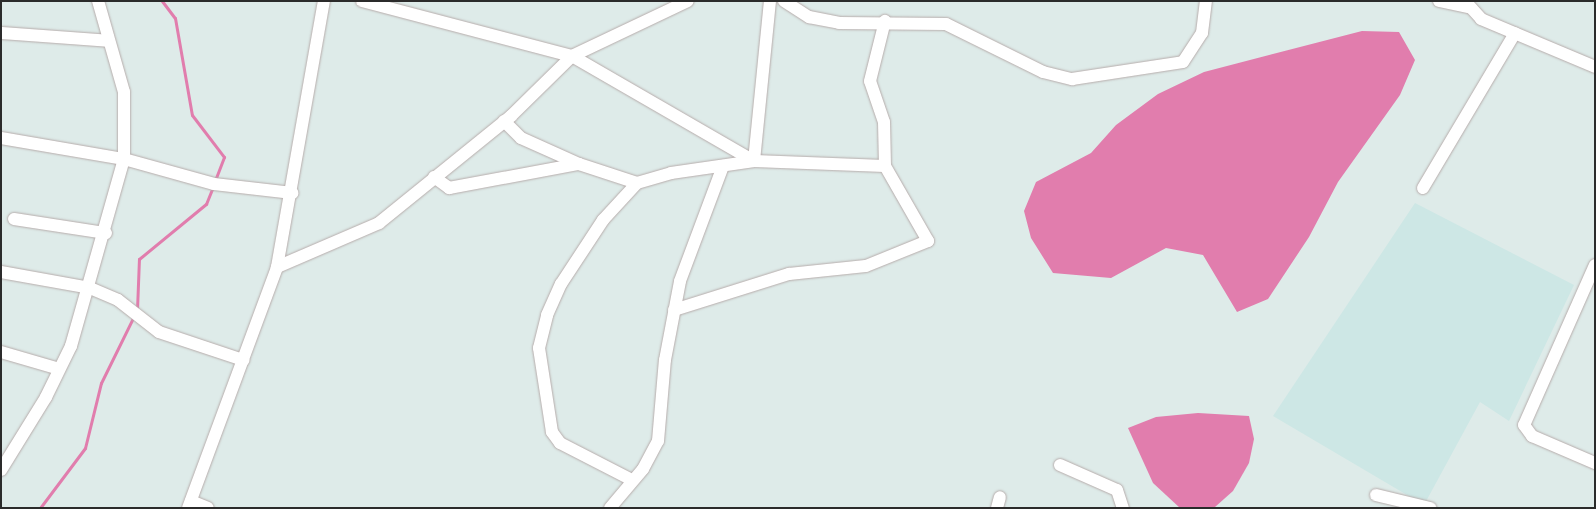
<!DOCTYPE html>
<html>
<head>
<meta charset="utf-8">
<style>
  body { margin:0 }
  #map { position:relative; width:1596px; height:509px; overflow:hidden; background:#deebe9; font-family:"Golos Text",sans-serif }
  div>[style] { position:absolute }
  .education>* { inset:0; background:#cde7e5 }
  .water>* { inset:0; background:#e17dad }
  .stream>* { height:3px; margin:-1.5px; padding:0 1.5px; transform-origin:1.5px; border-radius:1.5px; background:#e17dad }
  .roads { filter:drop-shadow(0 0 1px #b6acab) drop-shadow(0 0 1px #b6acab) }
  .minor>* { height:12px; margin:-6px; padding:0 6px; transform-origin:6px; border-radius:6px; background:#fff }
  span { translate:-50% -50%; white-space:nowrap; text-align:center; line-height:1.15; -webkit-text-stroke:4.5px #fff; paint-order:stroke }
  .frame { position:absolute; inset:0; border:2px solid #2b2b2b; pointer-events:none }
</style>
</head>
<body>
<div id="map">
  <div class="education">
    <div style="clip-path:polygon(1415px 203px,1574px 285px,1509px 421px,1480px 402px,1424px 505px,1273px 416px)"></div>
  </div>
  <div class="water">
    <div style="clip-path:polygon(1362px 31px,1399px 32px,1415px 60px,1400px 95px,1338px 182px,1309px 237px,1268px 299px,1237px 312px,1203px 255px,1166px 248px,1111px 278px,1053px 273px,1031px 238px,1024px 211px,1036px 182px,1091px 153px,1116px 125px,1158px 94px,1204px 72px)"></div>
    <div style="clip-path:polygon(1198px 413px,1249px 416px,1254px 439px,1249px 463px,1233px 491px,1215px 507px,1180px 508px,1153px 483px,1128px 428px,1156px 417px)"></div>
  </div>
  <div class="stream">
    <div style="left:162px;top:1px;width:21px;rotate:53deg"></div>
    <div style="left:175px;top:18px;width:98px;rotate:80.1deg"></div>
    <div style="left:192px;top:115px;width:53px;rotate:52.7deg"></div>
    <div style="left:224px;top:157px;width:26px;rotate:111deg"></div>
    <div style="left:137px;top:310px;width:51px;rotate:-87.8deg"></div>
    <div style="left:139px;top:259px;width:87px;rotate:-39.4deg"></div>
    <div style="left:206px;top:204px;width:18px;rotate:-68deg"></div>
    <div style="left:40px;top:508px;width:75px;rotate:-53.1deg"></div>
    <div style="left:85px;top:448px;width:67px;rotate:-76.2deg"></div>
    <div style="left:101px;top:383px;width:75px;rotate:-63.8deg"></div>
  </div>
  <div class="roads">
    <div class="minor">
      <div style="left:362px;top:1px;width:217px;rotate:14.7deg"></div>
      <div style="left:572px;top:56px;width:210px;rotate:30deg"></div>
      <div style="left:754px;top:161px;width:131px;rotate:2.2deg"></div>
      <div style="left:784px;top:1px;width:30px;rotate:33deg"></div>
      <div style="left:809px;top:17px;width:31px;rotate:11deg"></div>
      <div style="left:839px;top:23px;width:107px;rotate:0.5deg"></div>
      <div style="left:946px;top:24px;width:108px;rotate:26.3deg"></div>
      <div style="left:1043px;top:72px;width:30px;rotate:14deg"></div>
      <div style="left:1072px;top:79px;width:112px;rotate:-8.7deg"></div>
      <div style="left:1183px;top:62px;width:35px;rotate:-57deg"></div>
      <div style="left:1202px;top:33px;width:32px;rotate:-83deg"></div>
      <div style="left:1439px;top:1px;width:30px;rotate:12deg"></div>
      <div style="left:1465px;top:1px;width:24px;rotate:48deg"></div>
      <div style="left:1481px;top:19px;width:124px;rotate:22.8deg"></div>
      <div style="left:1px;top:33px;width:108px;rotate:4.2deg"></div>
      <div style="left:504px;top:121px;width:24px;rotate:45deg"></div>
      <div style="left:521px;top:138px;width:64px;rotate:24.1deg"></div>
      <div style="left:1px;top:138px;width:125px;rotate:9.7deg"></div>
      <div style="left:124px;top:159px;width:93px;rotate:15.5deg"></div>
      <div style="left:214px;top:184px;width:79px;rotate:6.6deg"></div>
      <div style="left:434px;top:177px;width:19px;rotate:36deg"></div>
      <div style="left:449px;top:188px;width:132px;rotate:-10.5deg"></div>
      <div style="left:579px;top:164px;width:61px;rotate:18.1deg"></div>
      <div style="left:1423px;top:188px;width:180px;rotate:-59.3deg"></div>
      <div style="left:14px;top:219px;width:93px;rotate:8.7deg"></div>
      <div style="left:1595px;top:265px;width:175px;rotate:113.9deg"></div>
      <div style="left:1524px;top:425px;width:14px;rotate:54deg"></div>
      <div style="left:1532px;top:436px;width:69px;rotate:23.2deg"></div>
      <div style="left:277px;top:267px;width:111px;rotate:-23.3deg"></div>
      <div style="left:379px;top:223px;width:170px;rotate:-39deg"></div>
      <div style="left:511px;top:116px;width:86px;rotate:-44.5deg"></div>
      <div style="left:572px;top:56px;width:128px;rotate:-25.4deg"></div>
      <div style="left:1px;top:272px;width:90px;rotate:10.2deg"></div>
      <div style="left:90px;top:288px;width:30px;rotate:23deg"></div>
      <div style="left:118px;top:300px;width:52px;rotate:38deg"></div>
      <div style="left:159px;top:332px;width:89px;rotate:18.4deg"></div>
      <div style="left:674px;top:310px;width:121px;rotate:-17.4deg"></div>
      <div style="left:789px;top:274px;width:77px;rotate:-5.9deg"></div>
      <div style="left:866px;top:266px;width:67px;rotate:-22deg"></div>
      <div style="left:928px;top:241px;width:86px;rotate:-119.8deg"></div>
      <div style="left:885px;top:166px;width:44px;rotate:-91.3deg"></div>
      <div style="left:884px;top:122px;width:43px;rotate:-108.9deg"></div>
      <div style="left:870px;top:81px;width:62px;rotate:-76deg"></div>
      <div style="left:1px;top:352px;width:60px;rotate:16.3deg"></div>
      <div style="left:1060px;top:465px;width:62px;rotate:23.7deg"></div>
      <div style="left:1117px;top:490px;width:19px;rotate:72deg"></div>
      <div style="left:1px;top:470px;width:86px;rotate:-58.3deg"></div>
      <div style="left:46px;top:397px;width:57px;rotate:-63.9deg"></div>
      <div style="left:71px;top:346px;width:194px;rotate:-74.2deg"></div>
      <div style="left:124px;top:159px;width:67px;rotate:-90deg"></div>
      <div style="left:124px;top:92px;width:95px;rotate:-105.9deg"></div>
      <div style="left:632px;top:480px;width:81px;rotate:-152.8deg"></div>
      <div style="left:560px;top:443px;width:14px;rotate:-126deg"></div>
      <div style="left:552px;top:432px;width:85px;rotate:-98.8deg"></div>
      <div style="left:539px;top:348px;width:34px;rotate:-76deg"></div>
      <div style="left:547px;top:315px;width:34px;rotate:-66deg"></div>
      <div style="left:561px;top:284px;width:77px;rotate:-56.7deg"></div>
      <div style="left:603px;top:220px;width:50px;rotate:-47.4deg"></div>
      <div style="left:637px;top:183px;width:35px;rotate:-16deg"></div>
      <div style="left:671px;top:173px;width:84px;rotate:-8.2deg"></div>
      <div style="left:754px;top:161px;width:161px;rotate:-84.3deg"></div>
      <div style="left:1376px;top:495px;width:56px;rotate:13.5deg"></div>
      <div style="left:191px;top:501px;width:18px;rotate:22deg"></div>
      <div style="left:188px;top:508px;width:257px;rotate:-69.7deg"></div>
      <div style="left:277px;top:267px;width:270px;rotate:-80deg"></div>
      <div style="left:610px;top:508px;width:51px;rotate:-49.8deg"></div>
      <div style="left:643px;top:469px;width:32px;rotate:-62deg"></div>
      <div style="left:658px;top:441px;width:81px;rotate:-85.1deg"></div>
      <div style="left:665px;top:360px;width:80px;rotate:-79.2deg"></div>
      <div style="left:680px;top:281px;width:123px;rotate:-69.5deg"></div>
      <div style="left:997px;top:508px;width:11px;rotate:-75deg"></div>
    </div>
  </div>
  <div class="frame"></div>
</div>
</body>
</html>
